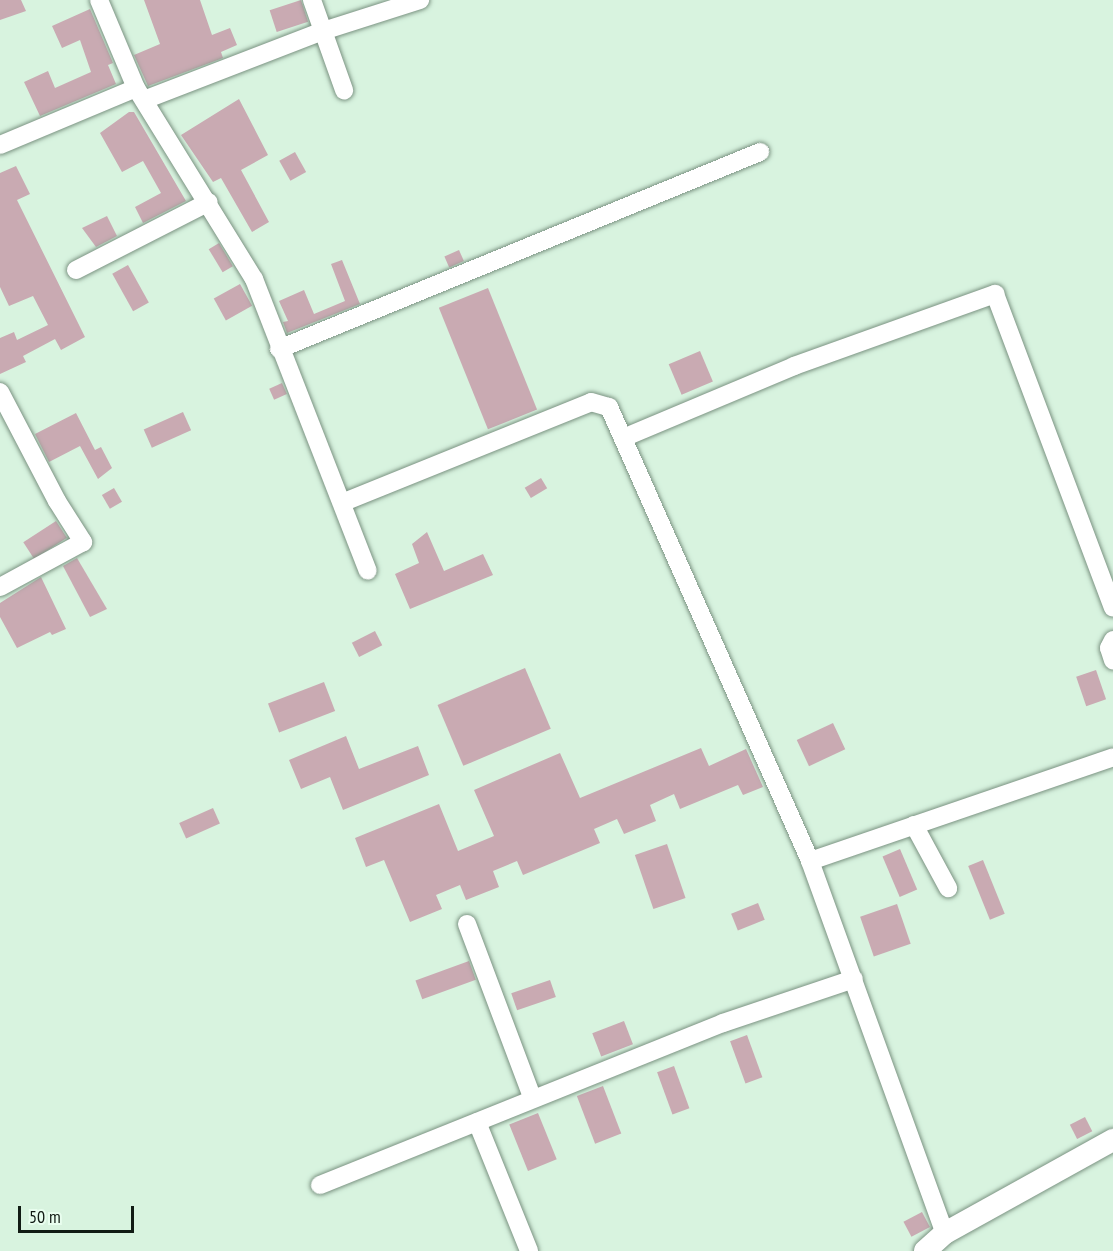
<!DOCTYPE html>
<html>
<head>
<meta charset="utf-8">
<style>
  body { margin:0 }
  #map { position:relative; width:1113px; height:1251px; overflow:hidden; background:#d8f3df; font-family:"PT Sans Narrow",sans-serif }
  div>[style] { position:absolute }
  .building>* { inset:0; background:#c9aab2; transform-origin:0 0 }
  .roads { filter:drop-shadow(0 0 2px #7b9382) drop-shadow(0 0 2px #7b9382) }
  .minor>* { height:18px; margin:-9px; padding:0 9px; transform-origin:9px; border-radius:9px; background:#fff }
  .tertiary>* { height:22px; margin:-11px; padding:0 11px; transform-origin:11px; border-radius:11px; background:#fff }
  span { translate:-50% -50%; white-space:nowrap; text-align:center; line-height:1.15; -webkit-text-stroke:4.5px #e9feef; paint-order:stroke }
  .scale { position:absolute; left:18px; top:1206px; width:116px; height:27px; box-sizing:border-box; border:3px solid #111b14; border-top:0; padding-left:8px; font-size:18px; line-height:21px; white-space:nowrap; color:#111b14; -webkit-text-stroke:4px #e9feef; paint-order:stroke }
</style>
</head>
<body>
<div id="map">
  <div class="building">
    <div style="clip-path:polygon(0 0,21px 0,26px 11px,0 20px)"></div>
    <div style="clip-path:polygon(144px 0,200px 0,212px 35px,230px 28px,237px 45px,221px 52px,223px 58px,148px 86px,134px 55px,160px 44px)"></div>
    <div style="left:301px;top:0;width:23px;height:33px;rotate:72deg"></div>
    <div style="clip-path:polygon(90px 9px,113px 63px,108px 65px,116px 84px,40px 116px,24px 82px,48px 71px,55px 88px,91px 72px,80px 40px,62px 48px,52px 26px)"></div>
    <div style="clip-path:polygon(239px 99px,268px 155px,241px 170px,269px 222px,252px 232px,221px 178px,213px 182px,181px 135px)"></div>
    <div style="clip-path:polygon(129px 112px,134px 112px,186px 201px,143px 223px,135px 207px,161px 193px,143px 161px,122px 172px,100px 133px)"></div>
    <div style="left:295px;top:152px;width:23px;height:18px;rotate:61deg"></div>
    <div style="clip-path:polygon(16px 166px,30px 194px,17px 200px,85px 337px,61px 350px,55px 339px,23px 356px,26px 362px,0 374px,0 338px,14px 332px,17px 340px,48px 325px,33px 296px,9px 306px,0 287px,0 173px)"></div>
    <div style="clip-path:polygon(107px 216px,117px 236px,96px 247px,82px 228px)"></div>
    <div style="left:219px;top:243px;width:27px;height:12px;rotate:59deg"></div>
    <div style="left:459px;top:250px;width:12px;height:16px;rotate:66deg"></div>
    <div style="clip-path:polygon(342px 260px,360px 304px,287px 333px,283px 322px,288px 321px,279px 301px,304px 290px,314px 314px,345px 301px,331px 264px)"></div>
    <div style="left:128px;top:265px;width:43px;height:18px;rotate:61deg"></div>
    <div style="left:240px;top:284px;width:25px;height:30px;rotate:61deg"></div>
    <div style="left:488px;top:288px;width:131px;height:53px;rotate:68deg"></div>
    <div style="left:700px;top:351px;width:33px;height:34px;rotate:67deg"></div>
    <div style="left:282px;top:383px;width:12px;height:14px;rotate:66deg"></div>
    <div style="left:183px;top:412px;width:20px;height:43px;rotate:66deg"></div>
    <div style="clip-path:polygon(76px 413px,95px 450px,101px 447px,112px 468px,98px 479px,80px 446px,49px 462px,35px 434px)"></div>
    <div style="left:541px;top:478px;width:12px;height:19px;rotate:59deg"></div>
    <div style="left:114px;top:488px;width:16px;height:14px;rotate:60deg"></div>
    <div style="left:56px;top:521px;width:20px;height:39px;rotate:57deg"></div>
    <div style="clip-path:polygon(427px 532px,444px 571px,483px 554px,493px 575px,410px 609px,395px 574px,419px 563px,412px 544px)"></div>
    <div style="clip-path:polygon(77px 558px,107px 609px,90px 617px,63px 566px)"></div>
    <div style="clip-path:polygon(41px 577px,66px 629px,52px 635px,50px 632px,17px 648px,0 617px,0 603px)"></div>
    <div style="left:375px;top:631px;width:16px;height:26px;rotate:63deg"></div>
    <div style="left:525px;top:668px;width:66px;height:95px;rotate:67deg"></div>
    <div style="left:1096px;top:670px;width:31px;height:21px;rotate:71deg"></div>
    <div style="left:324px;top:682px;width:31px;height:60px;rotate:69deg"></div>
    <div style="left:833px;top:723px;width:29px;height:40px;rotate:65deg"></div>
    <div style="clip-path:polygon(346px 736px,359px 769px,418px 746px,429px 775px,343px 810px,330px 777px,301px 789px,289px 760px)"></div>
    <div style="clip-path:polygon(701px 748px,709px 766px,746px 749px,763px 787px,743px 795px,738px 785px,680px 809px,674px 794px,650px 805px,656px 821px,624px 834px,617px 819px,594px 829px,600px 843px,523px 875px,517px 861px,493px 871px,499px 887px,466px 900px,460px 885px,436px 895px,442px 909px,410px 922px,384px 860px,366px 867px,355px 838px,439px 804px,458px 851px,494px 836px,474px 790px,497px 780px,560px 753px,580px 798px)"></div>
    <div style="left:213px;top:808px;width:17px;height:37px;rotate:66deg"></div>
    <div style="left:667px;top:844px;width:57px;height:34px;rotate:71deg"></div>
    <div style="left:900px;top:849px;width:44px;height:19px;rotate:67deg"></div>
    <div style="left:983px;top:860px;width:58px;height:16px;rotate:68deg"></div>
    <div style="left:758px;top:903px;width:18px;height:29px;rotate:68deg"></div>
    <div style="left:897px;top:904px;width:42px;height:39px;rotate:71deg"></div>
    <div style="left:469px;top:961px;width:20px;height:57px;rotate:70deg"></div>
    <div style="left:550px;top:980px;width:18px;height:41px;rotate:71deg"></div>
    <div style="left:624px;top:1021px;width:25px;height:34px;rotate:69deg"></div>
    <div style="left:747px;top:1035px;width:45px;height:18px;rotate:70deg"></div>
    <div style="left:674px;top:1066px;width:45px;height:18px;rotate:70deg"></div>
    <div style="left:603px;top:1086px;width:51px;height:28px;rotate:69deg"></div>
    <div style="left:538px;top:1113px;width:50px;height:31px;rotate:68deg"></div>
    <div style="left:1085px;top:1117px;width:16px;height:17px;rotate:63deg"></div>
    <div style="left:922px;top:1212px;width:17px;height:21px;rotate:62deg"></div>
  </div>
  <div class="roads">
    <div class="minor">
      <div style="left:99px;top:0;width:95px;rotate:67.2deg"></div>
      <div style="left:312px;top:0;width:96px;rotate:70.4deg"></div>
      <div style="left:144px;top:100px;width:192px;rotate:-21.1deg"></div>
      <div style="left:323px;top:31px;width:102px;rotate:-17.7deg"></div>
      <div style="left:0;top:145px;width:147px;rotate:-22.7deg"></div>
      <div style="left:136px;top:88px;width:225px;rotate:58.3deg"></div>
      <div style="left:254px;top:279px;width:313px;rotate:68.7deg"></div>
      <div style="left:76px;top:270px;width:149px;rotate:-27.1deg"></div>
      <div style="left:279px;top:349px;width:520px;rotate:-22.27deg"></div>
      <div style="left:0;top:392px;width:123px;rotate:62.4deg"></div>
      <div style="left:57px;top:501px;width:49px;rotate:57.6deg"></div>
      <div style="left:83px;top:542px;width:94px;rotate:151.5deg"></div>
      <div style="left:623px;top:438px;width:186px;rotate:-22.8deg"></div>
      <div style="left:794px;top:366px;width:214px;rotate:-19.7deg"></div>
      <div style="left:995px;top:294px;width:335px;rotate:69.4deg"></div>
      <div style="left:344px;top:502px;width:266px;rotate:-22deg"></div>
      <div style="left:591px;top:402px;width:19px;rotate:16deg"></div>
      <div style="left:609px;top:407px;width:497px;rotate:66.1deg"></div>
      <div style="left:810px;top:861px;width:396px;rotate:70.1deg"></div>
      <div style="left:1113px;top:640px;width:9px;rotate:117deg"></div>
      <div style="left:1109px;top:648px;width:13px;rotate:72deg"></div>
      <div style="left:914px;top:825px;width:72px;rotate:61.6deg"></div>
      <div style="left:810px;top:861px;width:320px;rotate:-18.9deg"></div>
      <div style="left:467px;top:924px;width:185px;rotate:69.4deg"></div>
      <div style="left:477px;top:1122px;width:139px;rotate:68deg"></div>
      <div style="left:320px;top:1185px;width:434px;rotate:-21.9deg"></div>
      <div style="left:723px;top:1023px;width:138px;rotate:-18.6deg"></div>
    </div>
    <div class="tertiary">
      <div style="left:925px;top:1251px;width:27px;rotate:-42deg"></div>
      <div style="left:945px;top:1233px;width:192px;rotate:-29deg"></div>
    </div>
  </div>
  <div class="scale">50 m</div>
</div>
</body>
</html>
